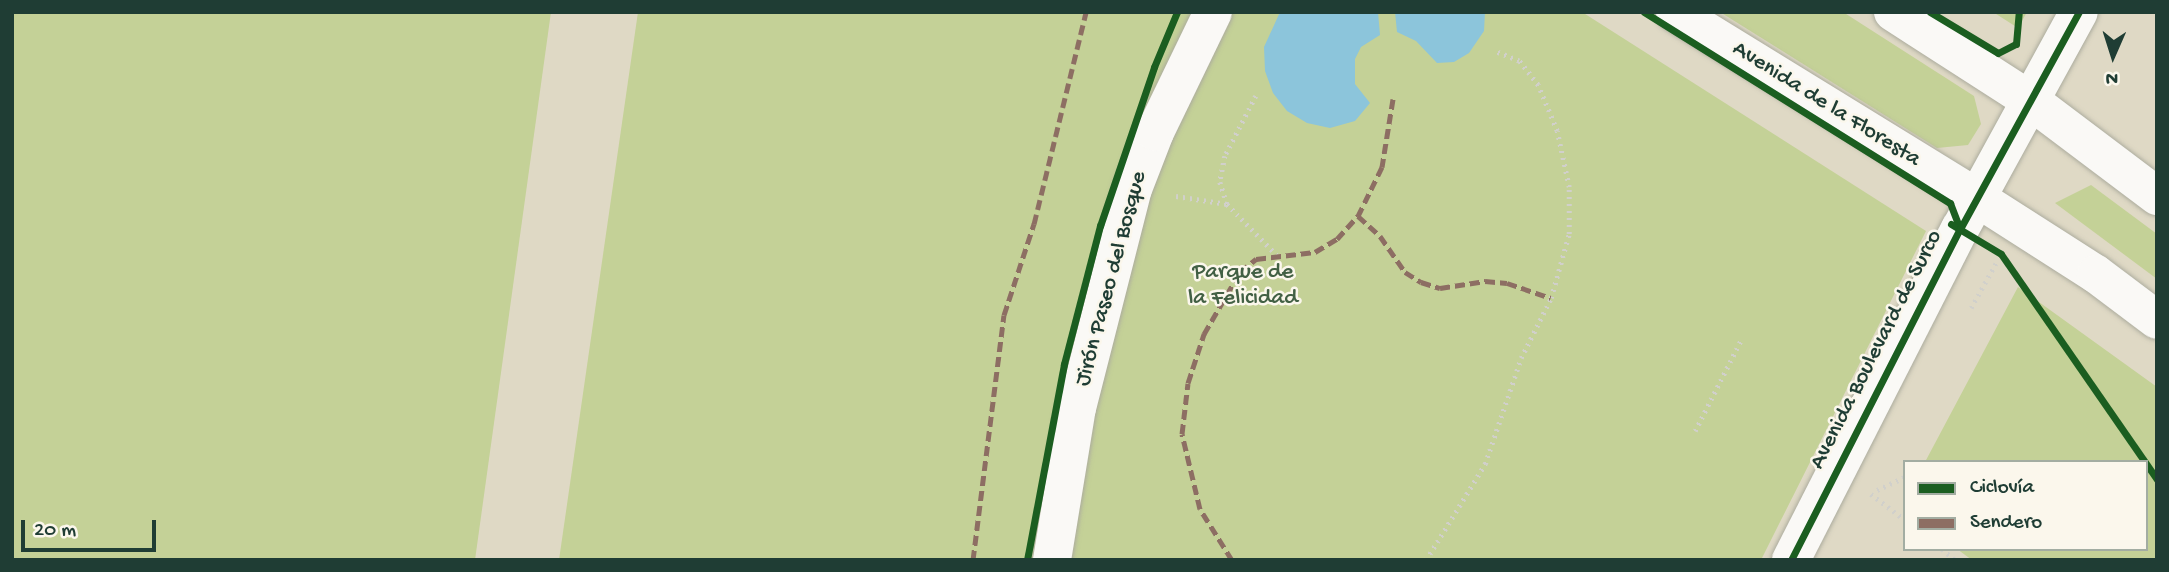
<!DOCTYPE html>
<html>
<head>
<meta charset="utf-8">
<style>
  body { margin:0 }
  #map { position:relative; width:2169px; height:572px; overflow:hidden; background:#dfd9c5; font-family:"Gochi Hand",sans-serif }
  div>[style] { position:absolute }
  .green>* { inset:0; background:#c4d197 }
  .water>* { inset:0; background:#8cc5db }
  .path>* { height:4.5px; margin-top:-2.25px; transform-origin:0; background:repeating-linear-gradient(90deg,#d1d0cb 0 2px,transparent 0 7px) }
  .roads { filter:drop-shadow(0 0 2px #acac9e) drop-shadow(0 0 2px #acac9e) }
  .tertiary>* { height:38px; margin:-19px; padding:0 19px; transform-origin:19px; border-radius:19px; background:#faf9f6 }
  .secondary>* { height:38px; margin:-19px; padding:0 19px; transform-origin:19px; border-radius:19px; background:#faf9f6 }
  .quiet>* { height:5px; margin-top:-2.5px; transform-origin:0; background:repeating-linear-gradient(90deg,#8d6e63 0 10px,transparent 0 15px) }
  .cycleway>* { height:7px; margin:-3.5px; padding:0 3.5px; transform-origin:3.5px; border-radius:3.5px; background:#1b5e20 }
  span { translate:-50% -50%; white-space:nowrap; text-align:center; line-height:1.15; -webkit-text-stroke:5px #fbf7ec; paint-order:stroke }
  .street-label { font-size:23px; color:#1f3d34 }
  .park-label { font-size:23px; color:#426044 }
  .frame { position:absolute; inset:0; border:14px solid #1f3d34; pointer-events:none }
  .legend { position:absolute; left:1903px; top:460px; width:245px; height:91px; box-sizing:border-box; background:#fbf7ec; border:2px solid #a3ada2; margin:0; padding:9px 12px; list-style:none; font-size:21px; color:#1f3d34 }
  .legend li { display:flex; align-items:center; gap:14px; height:35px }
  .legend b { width:35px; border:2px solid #a3ada2 }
  .north { position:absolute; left:2078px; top:21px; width:70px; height:70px; -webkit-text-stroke:5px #fbf7ec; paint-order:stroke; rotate:183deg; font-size:19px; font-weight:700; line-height:28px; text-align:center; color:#1f3d34 }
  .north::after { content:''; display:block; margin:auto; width:24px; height:32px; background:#1f3d34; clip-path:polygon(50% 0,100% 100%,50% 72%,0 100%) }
  .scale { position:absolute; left:21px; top:520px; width:135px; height:32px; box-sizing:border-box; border:4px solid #1f3d34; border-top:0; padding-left:9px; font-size:21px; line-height:24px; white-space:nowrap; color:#1f3d34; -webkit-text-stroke:5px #fbf7ec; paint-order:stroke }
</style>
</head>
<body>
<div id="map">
  <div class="green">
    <div style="clip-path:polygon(12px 12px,551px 12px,475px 560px,12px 560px)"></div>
    <div style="clip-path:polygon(638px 12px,1582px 12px,1926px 231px,1761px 560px,559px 560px)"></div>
    <div style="clip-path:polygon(1720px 12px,1843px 12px,1974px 96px,1981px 124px,1968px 145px,1937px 148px)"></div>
    <div style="clip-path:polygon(1993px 12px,2027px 12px,2018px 28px)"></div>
    <div style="clip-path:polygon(2091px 185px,2157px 234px,2157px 279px,2055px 203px)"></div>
    <div style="clip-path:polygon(2018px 287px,2157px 387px,2157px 560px,1972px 560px,1957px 549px,2146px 549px,2146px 462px,1925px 462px)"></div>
  </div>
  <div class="water">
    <div style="clip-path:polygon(1280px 12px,1378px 12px,1380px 35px,1361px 47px,1355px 59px,1355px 84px,1370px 103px,1355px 121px,1330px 128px,1307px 123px,1287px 111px,1273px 93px,1265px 71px,1264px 47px)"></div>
    <div style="clip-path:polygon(1395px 12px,1485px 12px,1484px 31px,1469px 53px,1454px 62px,1437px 63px,1416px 41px,1397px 32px)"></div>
  </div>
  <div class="path">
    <div style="left:1256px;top:96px;width:68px;rotate:117.3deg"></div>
    <div style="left:1225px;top:156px;width:26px;rotate:101deg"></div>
    <div style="left:1220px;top:182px;width:23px;rotate:72deg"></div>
    <div style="left:1227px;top:204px;width:71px;rotate:45.6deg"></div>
    <div style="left:1176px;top:196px;width:52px;rotate:8.9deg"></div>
    <div style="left:1971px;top:308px;width:54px;rotate:-61deg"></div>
    <div style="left:1695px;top:431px;width:102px;rotate:-63.2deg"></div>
    <div style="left:2146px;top:471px;width:6px"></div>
    <div style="left:1877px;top:490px;width:31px;rotate:-25deg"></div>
    <div style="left:1871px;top:494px;width:43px;rotate:37.4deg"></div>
    <div style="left:1942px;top:549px;width:17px;rotate:40deg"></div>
    <div style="left:1426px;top:560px;width:113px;rotate:-58.4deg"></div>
    <div style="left:1485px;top:464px;width:112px;rotate:-71.2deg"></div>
    <div style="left:1521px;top:358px;width:67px;rotate:-63.4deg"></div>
    <div style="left:1551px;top:298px;width:66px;rotate:-74.3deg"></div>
    <div style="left:1569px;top:234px;width:47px;rotate:-90deg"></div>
    <div style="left:1569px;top:187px;width:57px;rotate:-102.1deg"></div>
    <div style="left:1557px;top:131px;width:50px;rotate:-112.4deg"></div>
    <div style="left:1538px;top:85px;width:31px;rotate:-128deg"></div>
    <div style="left:1519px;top:61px;width:27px;rotate:-158deg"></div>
  </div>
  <div class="roads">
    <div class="tertiary">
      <div style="left:1052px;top:560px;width:154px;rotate:-80.7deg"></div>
      <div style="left:1077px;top:408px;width:226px;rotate:-75.7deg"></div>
      <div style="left:1133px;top:189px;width:61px;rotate:-68.9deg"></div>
      <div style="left:1155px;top:132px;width:133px;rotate:-64.2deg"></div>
      <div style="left:1791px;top:560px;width:372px;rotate:-63deg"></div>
      <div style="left:1960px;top:229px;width:247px;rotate:-61.3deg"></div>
    </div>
    <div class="secondary">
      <div style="left:1675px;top:12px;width:355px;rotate:31.6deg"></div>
      <div style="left:1977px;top:198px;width:141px;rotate:32.6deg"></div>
      <div style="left:2096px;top:274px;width:76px;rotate:37deg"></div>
      <div style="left:1893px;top:12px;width:164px;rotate:32.8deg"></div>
      <div style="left:2031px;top:101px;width:158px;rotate:37deg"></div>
    </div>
  </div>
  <div class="quiet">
    <div style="left:1393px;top:99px;width:69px;rotate:99.2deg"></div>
    <div style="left:1382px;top:167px;width:55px;rotate:116.1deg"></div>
    <div style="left:1358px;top:216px;width:30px;rotate:42deg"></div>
    <div style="left:1380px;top:236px;width:44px;rotate:55.2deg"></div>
    <div style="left:1405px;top:272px;width:19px;rotate:32deg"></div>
    <div style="left:1421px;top:282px;width:20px;rotate:18deg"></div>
    <div style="left:1440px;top:288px;width:46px;rotate:-8.8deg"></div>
    <div style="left:1485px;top:281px;width:22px;rotate:5deg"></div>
    <div style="left:1507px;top:283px;width:46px;rotate:18.8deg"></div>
    <div style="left:973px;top:560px;width:247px;rotate:-82.8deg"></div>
    <div style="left:1004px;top:315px;width:96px;rotate:-71.8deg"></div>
    <div style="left:1034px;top:224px;width:218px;rotate:-76.2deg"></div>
    <div style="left:1232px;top:560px;width:60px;rotate:-122.1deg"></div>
    <div style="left:1200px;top:509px;width:77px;rotate:-103.5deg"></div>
    <div style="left:1182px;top:434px;width:51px;rotate:-83.3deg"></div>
    <div style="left:1188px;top:383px;width:52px;rotate:-71.9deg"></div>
    <div style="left:1204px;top:334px;width:72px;rotate:-59.9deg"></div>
    <div style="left:1240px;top:272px;width:21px;rotate:-39deg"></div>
    <div style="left:1256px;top:259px;width:59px;rotate:-6.8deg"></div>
    <div style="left:1315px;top:252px;width:26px;rotate:-31deg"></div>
    <div style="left:1337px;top:239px;width:31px;rotate:-48deg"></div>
  </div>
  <div class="cycleway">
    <div style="left:1644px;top:12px;width:361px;rotate:32deg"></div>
    <div style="left:1950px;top:203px;width:28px;rotate:69deg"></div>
    <div style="left:1930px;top:12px;width:79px;rotate:31.1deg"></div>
    <div style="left:1998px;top:53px;width:20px;rotate:-27deg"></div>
    <div style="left:2016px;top:44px;width:32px;rotate:-85deg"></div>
    <div style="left:1951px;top:224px;width:58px;rotate:31deg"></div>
    <div style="left:2001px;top:254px;width:274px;rotate:55.3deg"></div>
    <div style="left:1027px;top:560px;width:199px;rotate:-79.3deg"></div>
    <div style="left:1064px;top:364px;width:143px;rotate:-75.4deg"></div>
    <div style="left:1100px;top:226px;width:168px;rotate:-71.2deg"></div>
    <div style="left:1154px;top:67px;width:60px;rotate:-67.3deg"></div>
    <div style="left:1791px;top:560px;width:372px;rotate:-63deg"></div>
    <div style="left:1960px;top:229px;width:247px;rotate:-61.3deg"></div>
  </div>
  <div class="street-label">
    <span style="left:1826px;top:105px;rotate:32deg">Avenida de la Floresta</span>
    <span style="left:1112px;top:279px;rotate:-75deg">Jirón Paseo del Bosque</span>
    <span style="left:1877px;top:350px;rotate:-63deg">Avenida Boulevard de Surco</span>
  </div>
  <div class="park-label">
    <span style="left:1243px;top:286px">Parque de<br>la Felicidad</span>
  </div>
  <div class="frame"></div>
  <ul class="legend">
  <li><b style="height:9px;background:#1b5e20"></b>Ciclovía</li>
  <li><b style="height:9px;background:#8d6e63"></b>Sendero</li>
  </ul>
  <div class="north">N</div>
  <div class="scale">20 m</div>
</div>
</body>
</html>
